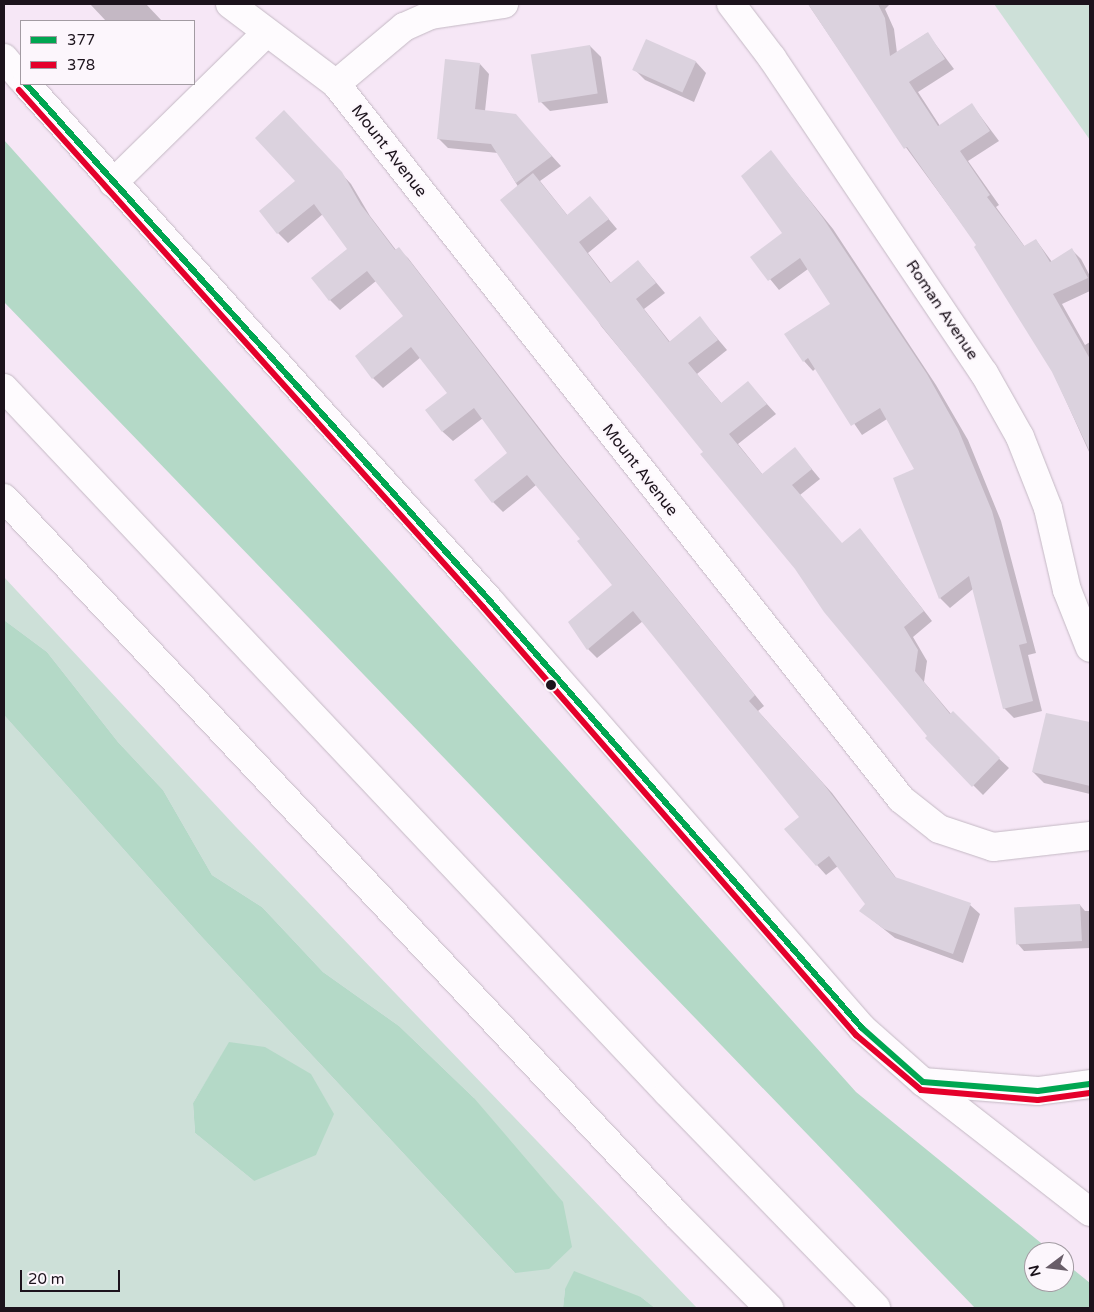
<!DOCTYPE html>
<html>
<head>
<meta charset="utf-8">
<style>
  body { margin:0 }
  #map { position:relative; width:1094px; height:1312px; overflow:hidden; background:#f6e7f6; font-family:"Varela Round",sans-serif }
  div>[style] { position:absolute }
  .green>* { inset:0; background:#cde0d8 }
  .forest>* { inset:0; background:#b4d9c7 }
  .shadow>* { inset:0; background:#0003 }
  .building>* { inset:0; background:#dbd2de; transform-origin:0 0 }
  .roads { filter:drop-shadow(0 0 1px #c4b9c4) drop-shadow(0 0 1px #c4b9c4) }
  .minor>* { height:28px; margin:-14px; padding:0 14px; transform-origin:14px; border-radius:14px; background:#fefbfe }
  .primary>* { height:28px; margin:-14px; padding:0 14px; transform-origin:14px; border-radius:14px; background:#fefbfe }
  .motorway>* { height:28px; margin:-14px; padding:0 14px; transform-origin:14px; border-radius:14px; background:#fefbfe }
  .bus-1>* { height:6px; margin:-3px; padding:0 3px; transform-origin:3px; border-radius:3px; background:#00a651 }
  .bus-2>* { height:6px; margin:-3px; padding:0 3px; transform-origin:3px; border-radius:3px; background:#e4002b }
  .dots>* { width:14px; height:14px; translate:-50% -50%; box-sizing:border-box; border:2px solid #fcf6fc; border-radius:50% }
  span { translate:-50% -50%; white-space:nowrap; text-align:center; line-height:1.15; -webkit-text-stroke:4px #fcf6fc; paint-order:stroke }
  .street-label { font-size:16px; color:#1c131c }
  .frame { position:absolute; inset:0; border:5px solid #1c131c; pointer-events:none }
  .legend { position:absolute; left:20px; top:20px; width:175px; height:65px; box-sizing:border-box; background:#fcf6fc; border:1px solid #a29ba2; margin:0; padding:6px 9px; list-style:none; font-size:15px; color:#1c131c }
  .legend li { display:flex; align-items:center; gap:10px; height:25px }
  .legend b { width:25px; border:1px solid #a29ba2 }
  .north { position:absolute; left:1024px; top:1242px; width:50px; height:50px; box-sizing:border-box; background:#fcf6fc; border:1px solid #a29ba2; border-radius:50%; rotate:255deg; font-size:14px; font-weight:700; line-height:20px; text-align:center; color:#1c131c }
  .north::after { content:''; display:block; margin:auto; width:18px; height:22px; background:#685d68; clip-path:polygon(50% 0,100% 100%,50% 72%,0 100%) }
  .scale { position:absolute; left:20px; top:1270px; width:100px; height:22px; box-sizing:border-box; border:2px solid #1c131c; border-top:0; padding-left:6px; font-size:15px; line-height:18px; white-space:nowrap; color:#1c131c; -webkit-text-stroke:4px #fcf6fc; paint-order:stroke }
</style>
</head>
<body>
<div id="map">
  <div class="green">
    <div style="clip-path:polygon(994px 4px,1090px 4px,1090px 140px)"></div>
    <div style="clip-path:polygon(evenodd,4px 577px,236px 827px,697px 1308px,655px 1308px,641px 1297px,565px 1289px,563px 1308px,4px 1308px,4px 715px,200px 935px,515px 1273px,474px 1098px,399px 1026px,323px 972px,262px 907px,212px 875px,163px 790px,118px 742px,47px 652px,4px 620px,4px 577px,230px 1042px,254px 1181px,195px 1133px,193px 1103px,230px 1042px)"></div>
  </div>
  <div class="forest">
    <div style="clip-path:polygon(4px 140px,856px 1092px,1052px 1252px,1034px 1252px,1034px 1282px,1064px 1282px,1064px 1262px,1090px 1283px,1090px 1308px,975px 1308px,4px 302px)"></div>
    <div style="clip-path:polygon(4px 620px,47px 652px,118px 742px,163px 790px,212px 875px,262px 907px,323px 972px,399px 1026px,474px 1098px,563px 1202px,572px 1247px,549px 1269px,515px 1273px,200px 935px,4px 715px)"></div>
    <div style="clip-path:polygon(229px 1042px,265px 1047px,311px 1074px,334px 1114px,316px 1155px,254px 1181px,195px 1133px,193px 1103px)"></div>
    <div style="clip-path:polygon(574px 1271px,641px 1297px,655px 1308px,563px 1308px,565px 1289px)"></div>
  </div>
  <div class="shadow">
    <div style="clip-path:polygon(90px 4px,146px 4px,162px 21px,106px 21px)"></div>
    <div style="clip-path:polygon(808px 4px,890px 4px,885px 9px,894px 29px,897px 53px,927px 33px,954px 69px,918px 92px,940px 126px,972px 105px,999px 141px,968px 161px,999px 205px,996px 207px,1025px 247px,1036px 240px,1052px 262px,1072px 250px,1081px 259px,1090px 276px,1090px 291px,1062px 304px,1085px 345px,1090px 342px,1090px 454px,1053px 372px,978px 246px,891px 127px)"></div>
    <div style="clip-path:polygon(590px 46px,601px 57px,608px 103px,550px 111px,539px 100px)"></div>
    <div style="clip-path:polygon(696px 62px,706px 73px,694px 102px,645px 80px,634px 69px)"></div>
    <div style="clip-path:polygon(480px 64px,489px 74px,485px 111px,522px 123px,561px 166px,540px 181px,568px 216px,590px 197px,617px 229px,588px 253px,611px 283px,638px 261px,665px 293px,644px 309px,670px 342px,700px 318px,727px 350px,697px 374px,722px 404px,748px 383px,776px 414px,738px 444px,763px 475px,795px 449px,820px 479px,800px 495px,842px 544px,860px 529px,932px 621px,913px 637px,927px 661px,924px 682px,951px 714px,1009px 768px,983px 795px,926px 738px,928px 736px,705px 452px,601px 326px,498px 153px,448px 148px,438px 138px)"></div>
    <div style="clip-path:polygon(293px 121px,351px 184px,370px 216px,396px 250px,398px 249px,408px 258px,561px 456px,764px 706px,758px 711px,832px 793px,897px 879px,970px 905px,980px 914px,963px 963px,895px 938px,861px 911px,866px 904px,838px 866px,826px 875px,817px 865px,801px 818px,643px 621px,597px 658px,588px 649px,614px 585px,582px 539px,536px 485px,503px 512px,493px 502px,509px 453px,483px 418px,453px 441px,443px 432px,427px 410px,449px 393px,421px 357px,383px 388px,373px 378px,357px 356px,404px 316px,376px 281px,340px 310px,330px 300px,313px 279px,349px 249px,323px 214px,288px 243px,278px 233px,297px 181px)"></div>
    <div style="clip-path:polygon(771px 152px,833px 229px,936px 385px,968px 440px,1001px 521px,1036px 653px,1028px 655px,1042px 711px,1014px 718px,1004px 708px,973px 589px,950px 608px,940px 598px,895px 479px,916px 470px,887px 419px,862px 435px,816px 368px,813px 371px,804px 361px,832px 304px,808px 269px,779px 290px,752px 257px,784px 233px)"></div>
    <div style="clip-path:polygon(1047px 715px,1090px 724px,1090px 794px,1044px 783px,1033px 772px)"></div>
    <div style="clip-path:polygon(1080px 905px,1085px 911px,1090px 911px,1090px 953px,1090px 948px,1024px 951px,1017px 943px,1016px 908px)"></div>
  </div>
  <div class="building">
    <div style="clip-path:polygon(808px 4px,878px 4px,885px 18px,890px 56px,928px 32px,945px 59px,909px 82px,938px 126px,972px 103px,990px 131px,960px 151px,990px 195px,987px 197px,1024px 246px,1036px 239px,1050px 262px,1072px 248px,1088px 278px,1053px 294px,1090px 359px,1090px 452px,1052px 372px,974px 247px,976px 245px,907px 147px,904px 149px)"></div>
    <div style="left:646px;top:39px;width:55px;height:34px;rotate:24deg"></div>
    <div style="left:590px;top:45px;width:49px;height:60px;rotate:81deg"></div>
    <div style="clip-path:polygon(445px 59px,480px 63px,475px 109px,516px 114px,552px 156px,516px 183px,491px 144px,437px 139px)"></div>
    <div style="clip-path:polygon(284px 110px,342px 172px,361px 205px,395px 250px,399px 247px,551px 445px,755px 695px,749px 701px,822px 782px,895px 877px,971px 903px,953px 954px,884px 929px,859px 911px,865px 904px,829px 856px,816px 866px,784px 829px,799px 817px,633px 611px,587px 650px,568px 622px,612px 585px,577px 541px,580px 539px,527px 475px,492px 503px,474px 480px,507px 453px,474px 408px,442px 432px,425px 410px,447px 393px,411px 347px,372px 379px,355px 356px,403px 316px,367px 271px,329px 301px,319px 288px,311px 278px,347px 249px,314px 204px,277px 234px,259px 211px,295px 181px,255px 138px)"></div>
    <div style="clip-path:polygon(771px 150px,823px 218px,927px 374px,958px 429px,992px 511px,1027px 643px,1019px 645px,1033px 701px,1003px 709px,969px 576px,939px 599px,893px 478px,914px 469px,880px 408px,851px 426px,808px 358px,803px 362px,784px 334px,830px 304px,800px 258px,768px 281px,750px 257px,782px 233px,741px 176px)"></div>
    <div style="clip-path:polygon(533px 173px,567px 215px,590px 196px,609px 219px,579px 242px,610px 283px,638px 260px,656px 283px,636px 299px,669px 342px,700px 316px,718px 340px,688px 363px,721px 403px,748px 381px,767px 404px,729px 434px,762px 474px,795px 447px,812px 469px,792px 485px,842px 543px,860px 528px,924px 611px,904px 627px,918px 650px,915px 671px,950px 714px,953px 711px,1000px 758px,972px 787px,925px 738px,927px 736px,824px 612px,795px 569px,700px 454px,703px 452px,500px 200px)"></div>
    <div style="clip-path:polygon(1046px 713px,1090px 722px,1090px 786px,1032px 772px)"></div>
    <div style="left:1080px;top:904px;width:37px;height:66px;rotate:87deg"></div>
  </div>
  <div class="roads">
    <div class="minor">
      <div style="left:230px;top:4px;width:133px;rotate:37deg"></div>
      <div style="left:336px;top:84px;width:911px;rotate:51.68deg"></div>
      <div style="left:901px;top:799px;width:48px;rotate:38.3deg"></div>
      <div style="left:939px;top:829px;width:57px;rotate:18.4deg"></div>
      <div style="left:993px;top:847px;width:98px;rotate:-6.5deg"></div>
      <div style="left:731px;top:4px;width:68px;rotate:52.8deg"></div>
      <div style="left:772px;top:58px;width:380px;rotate:56.1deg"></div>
      <div style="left:984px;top:373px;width:73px;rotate:60.6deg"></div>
      <div style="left:1020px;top:437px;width:76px;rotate:68.5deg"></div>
      <div style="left:1048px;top:508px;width:84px;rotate:77deg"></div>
      <div style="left:1067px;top:590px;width:62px;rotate:68.4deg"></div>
      <div style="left:336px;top:84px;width:89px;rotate:-40deg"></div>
      <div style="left:404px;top:27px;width:30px;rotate:-24deg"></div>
      <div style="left:431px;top:15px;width:74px;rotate:-8.6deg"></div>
      <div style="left:113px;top:183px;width:214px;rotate:-44.4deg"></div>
    </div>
    <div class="primary">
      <div style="left:4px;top:58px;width:26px;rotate:50deg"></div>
      <div style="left:26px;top:84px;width:695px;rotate:48.09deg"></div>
      <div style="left:490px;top:601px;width:566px;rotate:48.94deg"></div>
      <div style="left:862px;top:1028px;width:81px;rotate:41.5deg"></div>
      <div style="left:923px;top:1082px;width:212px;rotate:37.9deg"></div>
      <div style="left:923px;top:1082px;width:115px;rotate:4.5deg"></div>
      <div style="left:1038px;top:1091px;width:52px;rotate:-7.7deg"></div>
    </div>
    <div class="motorway">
      <div style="left:4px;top:388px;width:968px;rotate:46.72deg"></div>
      <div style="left:668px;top:1093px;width:299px;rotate:45.9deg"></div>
      <div style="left:4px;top:498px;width:981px;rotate:46.82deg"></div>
      <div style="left:675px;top:1213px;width:134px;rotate:45.3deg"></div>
    </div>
  </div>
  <div class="bus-1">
    <div style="left:26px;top:84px;width:695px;rotate:48.09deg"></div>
    <div style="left:490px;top:601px;width:566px;rotate:48.94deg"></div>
    <div style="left:862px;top:1028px;width:81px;rotate:41.5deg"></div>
    <div style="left:923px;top:1082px;width:115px;rotate:4.5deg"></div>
    <div style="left:1038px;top:1091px;width:52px;rotate:-7.7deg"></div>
  </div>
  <div class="bus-2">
    <div style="left:19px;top:90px;width:695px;rotate:48.09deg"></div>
    <div style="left:483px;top:607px;width:568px;rotate:48.93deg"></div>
    <div style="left:856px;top:1035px;width:85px;rotate:40.2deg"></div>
    <div style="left:921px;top:1090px;width:117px;rotate:4.9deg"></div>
    <div style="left:1038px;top:1100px;width:52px;rotate:-7.7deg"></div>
  </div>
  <div class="dots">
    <div style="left:551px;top:685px;background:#1c131c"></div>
  </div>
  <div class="street-label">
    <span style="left:389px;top:151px;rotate:52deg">Mount Avenue</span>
    <span style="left:942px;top:310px;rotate:56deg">Roman Avenue</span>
    <span style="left:640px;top:470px;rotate:52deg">Mount Avenue</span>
  </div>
  <div class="frame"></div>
  <ul class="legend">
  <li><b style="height:6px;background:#00a651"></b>377</li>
  <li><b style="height:6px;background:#e4002b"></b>378</li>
  </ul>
  <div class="north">N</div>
  <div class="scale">20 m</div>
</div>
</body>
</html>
